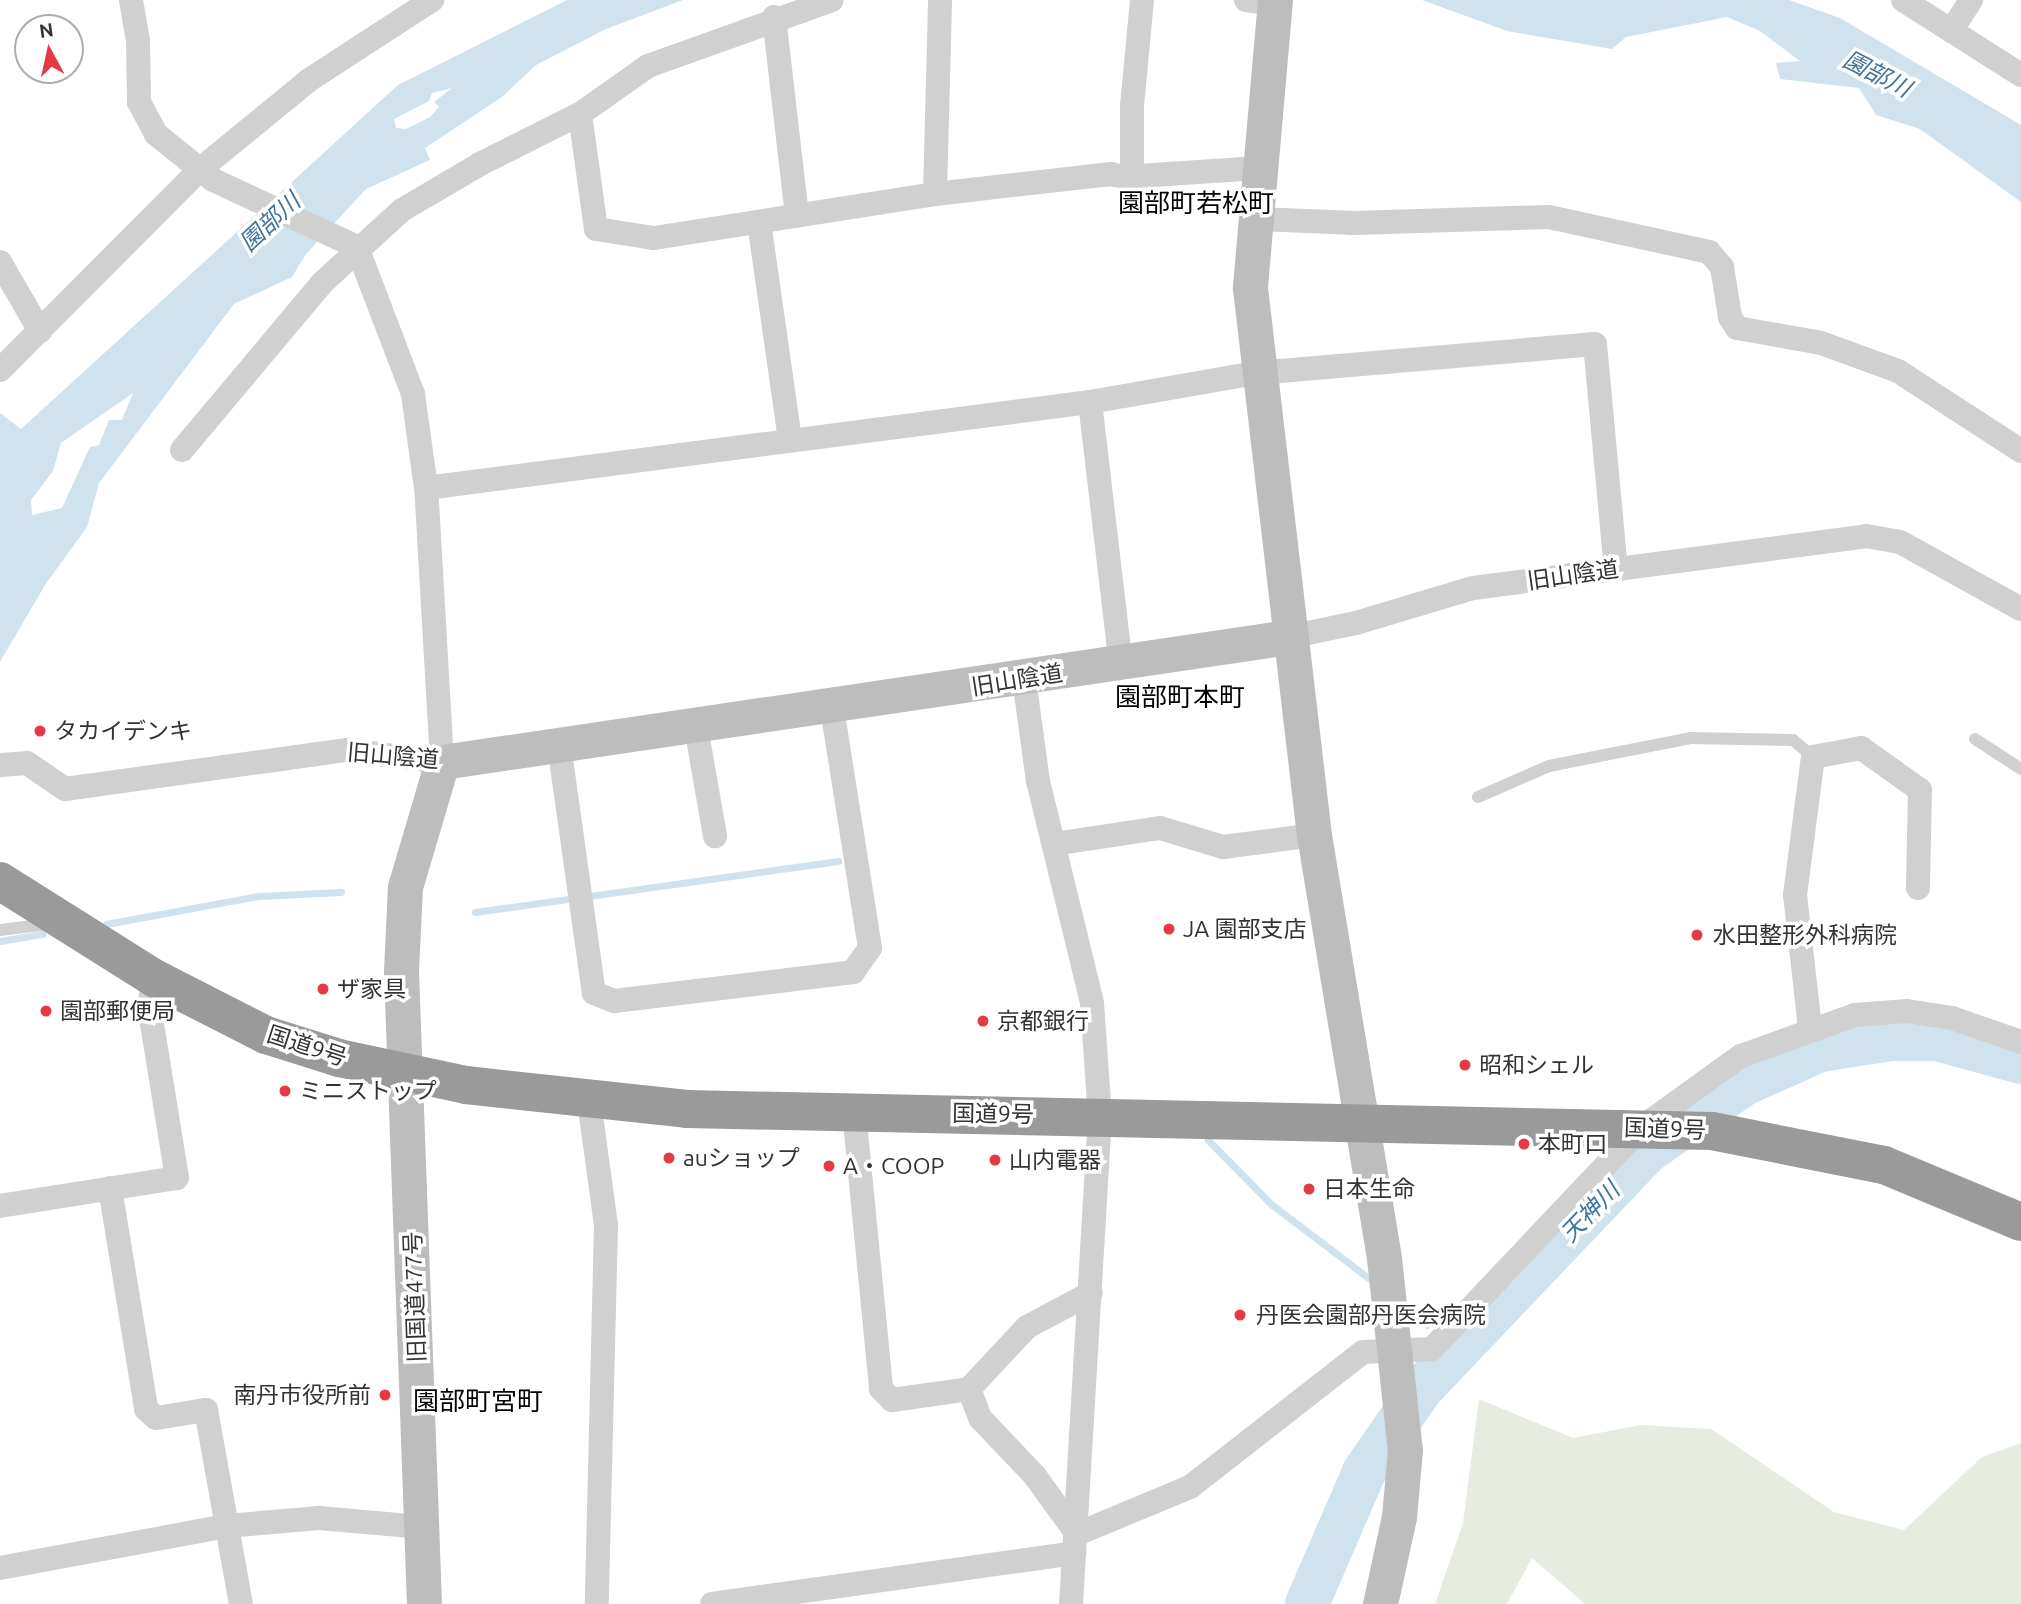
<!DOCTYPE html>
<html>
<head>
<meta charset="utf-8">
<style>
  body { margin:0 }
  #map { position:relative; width:2021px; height:1604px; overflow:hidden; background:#fff; font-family:Ubuntu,"Noto Sans JP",sans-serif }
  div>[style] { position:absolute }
  .green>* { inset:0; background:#e6ecdf }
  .water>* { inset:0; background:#cfe2ee }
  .stream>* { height:7px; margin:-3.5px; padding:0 3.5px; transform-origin:3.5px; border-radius:3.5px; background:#cfe2ee }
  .river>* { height:44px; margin:-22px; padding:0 22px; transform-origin:22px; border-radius:22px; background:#cfe2ee }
  .lane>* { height:12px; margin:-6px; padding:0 6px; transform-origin:6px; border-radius:6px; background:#d0d0d0 }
  .street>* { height:24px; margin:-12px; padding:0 12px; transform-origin:12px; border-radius:12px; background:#d0d0d0 }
  .secondary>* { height:35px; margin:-17.5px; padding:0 17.5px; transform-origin:17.5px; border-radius:17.5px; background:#bdbdbd }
  .highway>* { height:38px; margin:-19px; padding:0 19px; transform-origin:19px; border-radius:19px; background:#9a9a9a }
  .secondary-bridge>* { height:35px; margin:-17.5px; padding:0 17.5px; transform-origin:17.5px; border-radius:17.5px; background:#bdbdbd }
  .dots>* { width:19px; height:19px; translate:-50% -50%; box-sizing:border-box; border:4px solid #fff; border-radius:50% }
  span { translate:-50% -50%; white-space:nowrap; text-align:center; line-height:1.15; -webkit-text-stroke:7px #fff; paint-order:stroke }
  .street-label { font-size:23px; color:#333 }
  .poi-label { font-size:23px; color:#333 }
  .left { translate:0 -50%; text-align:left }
  .right { translate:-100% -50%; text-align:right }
  .water-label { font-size:24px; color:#3f7597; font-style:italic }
  .quarter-label { font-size:26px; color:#000 }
  .north { position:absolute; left:14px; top:14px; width:70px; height:70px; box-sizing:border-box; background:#fff; border:2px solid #adadad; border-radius:50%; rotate:352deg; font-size:19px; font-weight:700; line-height:28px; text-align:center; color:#333 }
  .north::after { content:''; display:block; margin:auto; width:24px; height:32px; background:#e63946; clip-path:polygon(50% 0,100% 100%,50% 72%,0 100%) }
</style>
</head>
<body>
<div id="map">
  <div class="green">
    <div style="clip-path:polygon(1479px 1399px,1573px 1438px,1641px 1425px,1711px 1429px,1834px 1512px,1904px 1530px,1982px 1457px,2021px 1443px,2021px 1604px,1585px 1604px,1532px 1558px,1507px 1604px,1435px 1604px,1463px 1523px)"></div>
  </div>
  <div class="water">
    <div style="clip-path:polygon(evenodd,567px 0,683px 0,606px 29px,536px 65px,502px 97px,425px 148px,430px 160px,366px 189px,306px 254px,292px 277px,234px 304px,99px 483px,87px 527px,45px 585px,0 662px,0 413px,21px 429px,398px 85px,567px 0,452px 88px,434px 102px,439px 107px,430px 117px,406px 129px,396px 128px,394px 119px,429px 101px,432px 93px,452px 88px,567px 0,133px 393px,122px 420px,109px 420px,99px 445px,90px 447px,62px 508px,32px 515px,31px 500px,53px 471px,61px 443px,133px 393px)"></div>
    <div style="clip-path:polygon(1422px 0,1789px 0,1840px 18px,2021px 125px,2021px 202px,1920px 129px,1876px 115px,1859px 88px,1780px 79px,1776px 63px,1800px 61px,1760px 31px,1727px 17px,1626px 37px,1612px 49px,1507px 31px)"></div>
  </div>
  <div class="stream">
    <div style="left:475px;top:912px;width:367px;rotate:-8deg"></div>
    <div style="left:106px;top:924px;width:156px;rotate:-10.4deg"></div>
    <div style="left:259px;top:896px;width:82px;rotate:-2.8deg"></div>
    <div style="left:0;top:941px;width:43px;rotate:-9.5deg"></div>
    <div style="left:1208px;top:1140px;width:90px;rotate:45.5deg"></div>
    <div style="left:1271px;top:1204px;width:131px;rotate:37.2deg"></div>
    <div style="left:1400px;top:1304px;width:34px;rotate:38deg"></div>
    <div style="left:1453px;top:1347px;width:3px;rotate:45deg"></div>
  </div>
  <div class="river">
    <div style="left:1307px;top:1604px;width:144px;rotate:-66.6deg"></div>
    <div style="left:1364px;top:1472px;width:101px;rotate:-55.5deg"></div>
    <div style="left:1421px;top:1389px;width:329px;rotate:-46.4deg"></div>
    <div style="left:1648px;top:1151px;width:117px;rotate:-34.9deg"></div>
    <div style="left:1744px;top:1084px;width:83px;rotate:-24.1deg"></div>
    <div style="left:1820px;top:1050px;width:72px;rotate:-8.8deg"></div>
    <div style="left:1891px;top:1039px;width:46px"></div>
    <div style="left:1937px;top:1039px;width:87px;rotate:15.3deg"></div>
  </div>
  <div class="lane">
    <div style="left:1975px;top:739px;width:55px;rotate:33.1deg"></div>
    <div style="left:1478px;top:797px;width:77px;rotate:-23.6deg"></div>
    <div style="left:1549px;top:766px;width:144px;rotate:-11.2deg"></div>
    <div style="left:1690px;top:738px;width:103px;rotate:1.1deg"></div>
    <div style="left:1793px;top:740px;width:26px;rotate:40deg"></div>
    <div style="left:0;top:930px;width:49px;rotate:-7deg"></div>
  </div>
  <div class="street">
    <div style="left:1246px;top:0;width:29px;rotate:8deg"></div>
    <div style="left:1903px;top:0;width:140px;rotate:32.4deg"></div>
    <div style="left:774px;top:17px;width:200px;rotate:83.4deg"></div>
    <div style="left:1951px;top:31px;width:37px;rotate:-57deg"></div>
    <div style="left:580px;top:114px;width:116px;rotate:82.1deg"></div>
    <div style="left:596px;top:229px;width:59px;rotate:8.8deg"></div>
    <div style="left:654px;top:238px;width:284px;rotate:-8.9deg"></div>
    <div style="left:935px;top:194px;width:177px;rotate:-6.5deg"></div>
    <div style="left:1111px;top:174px;width:12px;rotate:14deg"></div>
    <div style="left:1123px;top:177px;width:136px;rotate:-3.8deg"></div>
    <div style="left:1132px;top:177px;width:71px;rotate:-90deg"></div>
    <div style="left:1132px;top:106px;width:106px;rotate:-84.6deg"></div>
    <div style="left:935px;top:194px;width:194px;rotate:-88.5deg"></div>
    <div style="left:1256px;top:219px;width:99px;rotate:2.3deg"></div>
    <div style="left:1355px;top:223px;width:194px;rotate:-1.8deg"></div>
    <div style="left:1549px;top:217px;width:164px;rotate:12.3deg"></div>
    <div style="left:1709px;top:252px;width:20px;rotate:49deg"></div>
    <div style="left:1722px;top:267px;width:51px;rotate:80.9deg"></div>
    <div style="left:1730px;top:317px;width:13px;rotate:58deg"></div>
    <div style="left:1737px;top:328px;width:85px;rotate:10.1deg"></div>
    <div style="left:1821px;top:343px;width:82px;rotate:20deg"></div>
    <div style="left:1898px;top:371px;width:147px;rotate:33deg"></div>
    <div style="left:759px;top:222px;width:221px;rotate:81.9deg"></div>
    <div style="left:0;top:262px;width:80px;rotate:59.9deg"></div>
    <div style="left:0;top:370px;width:281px;rotate:-45.1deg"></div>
    <div style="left:198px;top:171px;width:144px;rotate:-39.3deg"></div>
    <div style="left:309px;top:80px;width:147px;rotate:-33deg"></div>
    <div style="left:1090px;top:402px;width:264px;rotate:83.3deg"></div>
    <div style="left:182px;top:450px;width:218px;rotate:-50deg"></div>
    <div style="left:322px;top:283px;width:108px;rotate:-42.4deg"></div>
    <div style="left:402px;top:210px;width:91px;rotate:-30.5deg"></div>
    <div style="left:480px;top:164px;width:112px;rotate:-26.6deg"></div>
    <div style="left:580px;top:114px;width:83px;rotate:-35.2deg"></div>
    <div style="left:648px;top:66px;width:195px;rotate:-19.7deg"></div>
    <div style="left:426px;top:488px;width:670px;rotate:-7.38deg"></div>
    <div style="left:1090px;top:402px;width:169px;rotate:-9.9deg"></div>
    <div style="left:1257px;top:373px;width:339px;rotate:-4.9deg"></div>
    <div style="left:1595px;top:344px;width:226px;rotate:84.7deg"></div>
    <div style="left:1289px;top:637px;width:68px;rotate:-11.8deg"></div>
    <div style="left:1356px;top:623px;width:122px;rotate:-16.7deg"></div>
    <div style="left:1473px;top:588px;width:396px;rotate:-7.5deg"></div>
    <div style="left:1866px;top:536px;width:35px;rotate:10deg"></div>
    <div style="left:1900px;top:542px;width:138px;rotate:29deg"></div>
    <div style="left:1024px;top:679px;width:103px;rotate:82.2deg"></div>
    <div style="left:1038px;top:781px;width:228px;rotate:76.3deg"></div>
    <div style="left:1092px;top:1003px;width:113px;rotate:86deg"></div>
    <div style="left:1100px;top:1116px;width:489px;rotate:93.4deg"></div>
    <div style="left:696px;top:727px;width:111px;rotate:80.1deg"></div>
    <div style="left:559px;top:745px;width:250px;rotate:82deg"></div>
    <div style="left:594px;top:993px;width:22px;rotate:22deg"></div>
    <div style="left:614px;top:1001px;width:241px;rotate:-6.9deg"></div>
    <div style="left:853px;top:972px;width:29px;rotate:-55deg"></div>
    <div style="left:870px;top:948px;width:244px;rotate:-99deg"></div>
    <div style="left:0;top:765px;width:27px;rotate:-4deg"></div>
    <div style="left:27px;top:763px;width:46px;rotate:34.4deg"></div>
    <div style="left:65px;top:789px;width:285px;rotate:-7.9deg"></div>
    <div style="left:347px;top:750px;width:96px;rotate:7.2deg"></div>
    <div style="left:442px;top:762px;width:274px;rotate:-93.3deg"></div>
    <div style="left:426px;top:488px;width:95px;rotate:-97.9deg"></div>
    <div style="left:413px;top:394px;width:157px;rotate:-110.9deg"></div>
    <div style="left:357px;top:247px;width:159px;rotate:-155deg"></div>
    <div style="left:213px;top:180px;width:73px;rotate:-141.1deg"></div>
    <div style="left:156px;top:134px;width:36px;rotate:-118deg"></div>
    <div style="left:139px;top:102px;width:61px;rotate:-90.9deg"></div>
    <div style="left:138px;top:41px;width:42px;rotate:-99.7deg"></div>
    <div style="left:1054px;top:844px;width:107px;rotate:-8.6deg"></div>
    <div style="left:1160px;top:828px;width:66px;rotate:16.8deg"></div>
    <div style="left:1223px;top:847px;width:92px;rotate:-7.5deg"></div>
    <div style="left:1810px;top:1028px;width:134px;rotate:-96.4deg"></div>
    <div style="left:1795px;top:895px;width:139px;rotate:-82.6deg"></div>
    <div style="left:1813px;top:757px;width:49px;rotate:-10.6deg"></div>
    <div style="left:1861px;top:748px;width:72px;rotate:35.4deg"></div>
    <div style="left:1920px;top:790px;width:98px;rotate:91.2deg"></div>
    <div style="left:589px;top:1101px;width:125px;rotate:82.2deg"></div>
    <div style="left:606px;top:1225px;width:379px;rotate:91.4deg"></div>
    <div style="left:854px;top:1112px;width:278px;rotate:84.4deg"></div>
    <div style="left:881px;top:1389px;width:16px;rotate:45deg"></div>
    <div style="left:892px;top:1400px;width:78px;rotate:-8.1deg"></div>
    <div style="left:969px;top:1389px;width:85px;rotate:-46.9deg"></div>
    <div style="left:1027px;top:1327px;width:72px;rotate:-28deg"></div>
    <div style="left:110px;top:1188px;width:224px;rotate:80.7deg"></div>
    <div style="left:146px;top:1409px;width:13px;rotate:42deg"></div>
    <div style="left:156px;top:1418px;width:51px;rotate:-9.1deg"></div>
    <div style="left:206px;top:1410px;width:197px;rotate:79.8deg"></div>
    <div style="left:0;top:1206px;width:179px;rotate:-9deg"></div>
    <div style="left:177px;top:1178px;width:174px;rotate:-99.2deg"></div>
    <div style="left:149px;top:1006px;width:28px;rotate:-80deg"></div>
    <div style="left:969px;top:1389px;width:31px;rotate:69deg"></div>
    <div style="left:980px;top:1418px;width:80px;rotate:46.5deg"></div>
    <div style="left:1035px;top:1476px;width:72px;rotate:54.1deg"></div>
    <div style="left:1077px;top:1534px;width:122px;rotate:-22.6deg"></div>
    <div style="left:1190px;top:1487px;width:219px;rotate:-38deg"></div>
    <div style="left:1363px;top:1352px;width:69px;rotate:-2.5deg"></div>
    <div style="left:1432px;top:1349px;width:304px;rotate:-46.6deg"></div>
    <div style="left:1641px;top:1128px;width:123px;rotate:-35.8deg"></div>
    <div style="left:1741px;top:1056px;width:121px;rotate:-19.8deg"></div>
    <div style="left:1855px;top:1015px;width:52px;rotate:-4.4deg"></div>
    <div style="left:1907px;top:1011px;width:46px;rotate:8.8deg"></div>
    <div style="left:1952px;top:1018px;width:73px;rotate:19.2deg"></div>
    <div style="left:0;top:1568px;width:231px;rotate:-10.5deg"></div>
    <div style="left:227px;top:1526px;width:92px;rotate:-5deg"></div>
    <div style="left:319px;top:1518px;width:102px;rotate:5deg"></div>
    <div style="left:712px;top:1604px;width:366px;rotate:-8deg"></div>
  </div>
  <div class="secondary">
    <div style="left:1275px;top:0;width:289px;rotate:95deg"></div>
    <div style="left:1250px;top:288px;width:551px;rotate:83.33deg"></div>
    <div style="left:1314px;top:835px;width:429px;rotate:80.6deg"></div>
    <div style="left:424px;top:1604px;width:633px;rotate:-92.08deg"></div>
    <div style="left:401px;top:971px;width:84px;rotate:-87.3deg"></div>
    <div style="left:405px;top:887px;width:130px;rotate:-73.5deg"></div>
    <div style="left:442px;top:762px;width:856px;rotate:-8.4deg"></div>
    <div style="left:1380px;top:1604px;width:89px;rotate:-77.7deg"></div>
    <div style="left:1399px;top:1517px;width:67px;rotate:-84.9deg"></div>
  </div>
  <div class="highway">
    <div style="left:0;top:881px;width:182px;rotate:32.2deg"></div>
    <div style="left:154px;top:978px;width:126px;rotate:27deg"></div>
    <div style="left:266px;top:1035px;width:77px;rotate:17.5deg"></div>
    <div style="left:339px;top:1058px;width:130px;rotate:12deg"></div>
    <div style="left:466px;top:1085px;width:222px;rotate:6.2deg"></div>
    <div style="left:687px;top:1109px;width:1025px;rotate:1.23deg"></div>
    <div style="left:1712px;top:1131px;width:175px;rotate:11.2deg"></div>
    <div style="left:1884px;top:1165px;width:148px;rotate:22.6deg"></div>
  </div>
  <div class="secondary-bridge">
    <div style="left:1384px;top:1258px;width:193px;rotate:83.8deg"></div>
  </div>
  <div class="dots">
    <div style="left:40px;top:731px;background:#e63946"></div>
    <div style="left:1169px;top:929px;background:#e63946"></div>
    <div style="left:1697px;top:935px;background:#e63946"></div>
    <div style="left:323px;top:989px;background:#e63946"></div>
    <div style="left:46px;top:1011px;background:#e63946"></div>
    <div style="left:983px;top:1021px;background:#e63946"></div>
    <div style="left:1465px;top:1065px;background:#e63946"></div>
    <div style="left:285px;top:1091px;background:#e63946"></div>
    <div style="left:1524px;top:1144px;background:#e63946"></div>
    <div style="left:669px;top:1158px;background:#e63946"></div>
    <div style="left:995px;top:1160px;background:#e63946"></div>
    <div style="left:829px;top:1166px;background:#e63946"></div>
    <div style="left:1309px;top:1189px;background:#e63946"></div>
    <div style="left:1240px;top:1315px;background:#e63946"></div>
    <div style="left:385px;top:1395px;background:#e63946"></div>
  </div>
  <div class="street-label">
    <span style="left:1573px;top:575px;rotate:-8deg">旧山陰道</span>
    <span style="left:1017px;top:680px;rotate:-9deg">旧山陰道</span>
    <span style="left:393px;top:756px;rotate:5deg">旧山陰道</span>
    <span style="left:307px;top:1046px;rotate:18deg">国道9号</span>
    <span style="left:993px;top:1114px;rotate:1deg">国道9号</span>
    <span style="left:1665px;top:1129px;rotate:2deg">国道9号</span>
    <span style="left:415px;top:1297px;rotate:-92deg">旧国道477号</span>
  </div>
  <div class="poi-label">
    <span class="left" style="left:54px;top:731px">タカイデンキ</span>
    <span class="left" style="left:1183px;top:929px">JA 園部支店</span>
    <span class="left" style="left:1713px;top:935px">水田整形外科病院</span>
    <span class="left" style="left:337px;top:989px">ザ家具</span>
    <span class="left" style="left:60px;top:1011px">園部郵便局</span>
    <span class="left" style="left:997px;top:1021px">京都銀行</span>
    <span class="left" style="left:1479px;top:1065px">昭和シェル</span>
    <span class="left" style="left:299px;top:1091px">ミニストップ</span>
    <span class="left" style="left:1538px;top:1144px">本町口</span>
    <span class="left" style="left:683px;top:1158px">auショップ</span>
    <span class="left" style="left:1009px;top:1160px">山内電器</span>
    <span class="left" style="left:843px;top:1166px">A・COOP</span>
    <span class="left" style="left:1323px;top:1189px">日本生命</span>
    <span class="left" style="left:1256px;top:1315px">丹医会園部丹医会病院</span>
    <span class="right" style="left:371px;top:1395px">南丹市役所前</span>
  </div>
  <div class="water-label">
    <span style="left:1877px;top:74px;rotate:27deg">園部川</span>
    <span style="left:270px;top:222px;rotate:-43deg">園部川</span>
    <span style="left:1590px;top:1212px;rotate:-46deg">天神川</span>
  </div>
  <div class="quarter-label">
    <span style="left:1196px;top:203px">園部町若松町</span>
    <span style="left:1180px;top:697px">園部町本町</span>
    <span style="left:478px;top:1401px">園部町宮町</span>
  </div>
  <div class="north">N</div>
</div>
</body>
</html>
